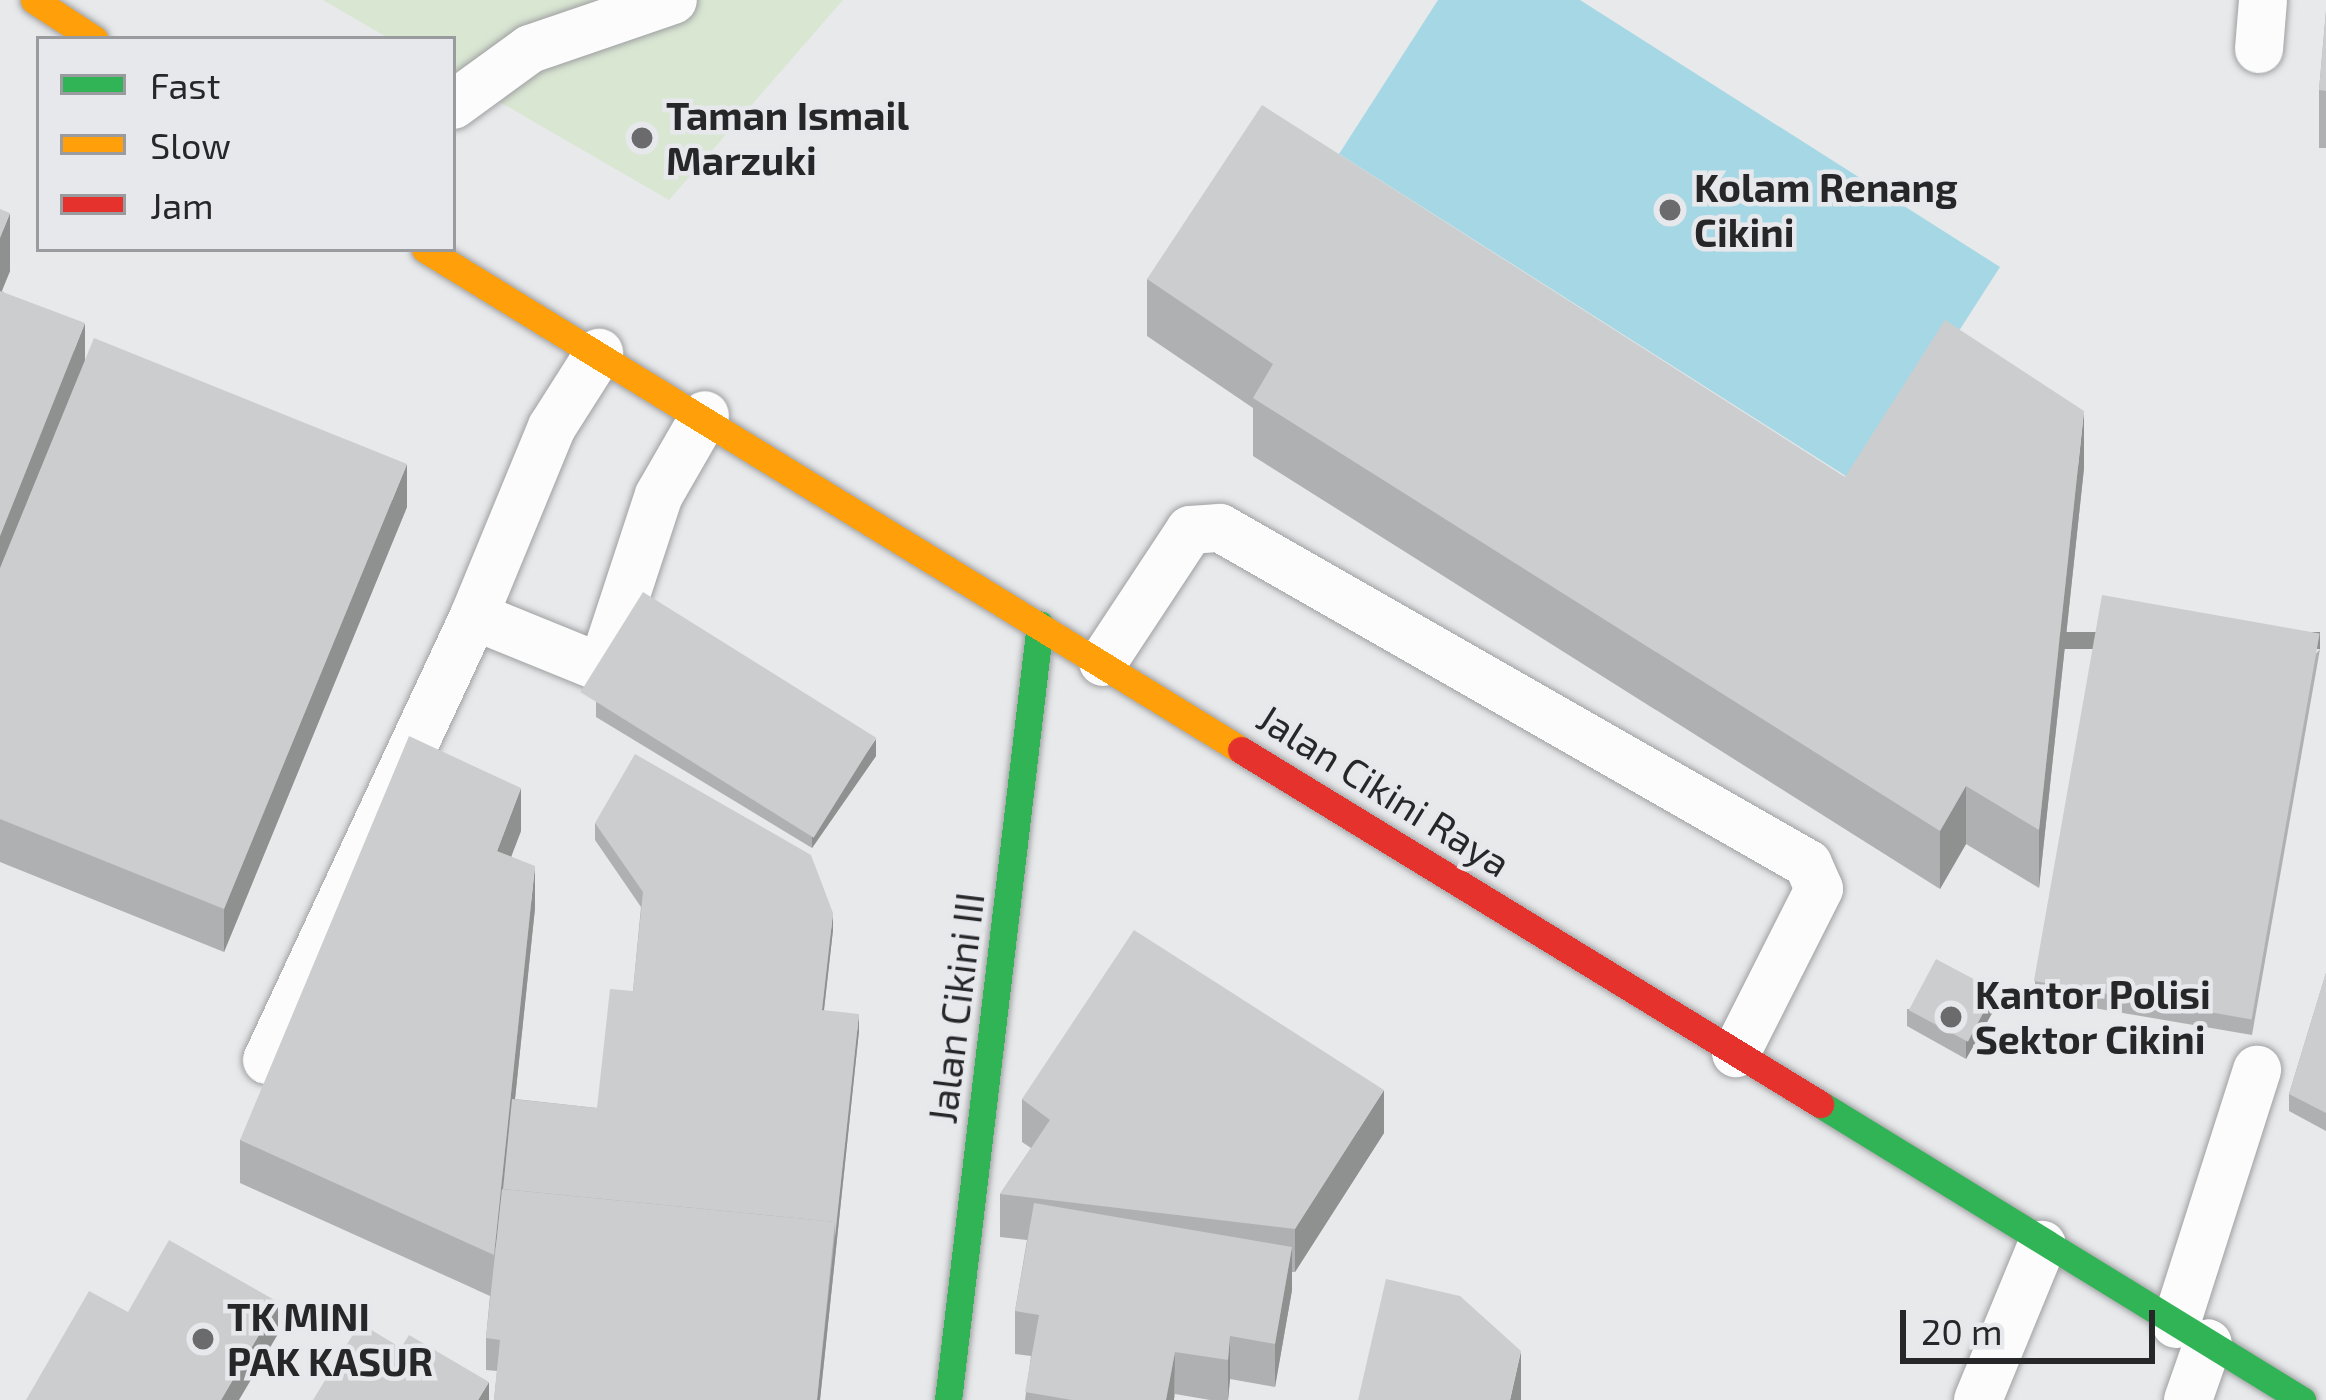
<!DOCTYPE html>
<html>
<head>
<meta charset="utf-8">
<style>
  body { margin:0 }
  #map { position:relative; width:2326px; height:1400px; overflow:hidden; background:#e8e9eb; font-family:"Exo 2",sans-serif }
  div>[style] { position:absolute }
  .green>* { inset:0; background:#d9e6d2 }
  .water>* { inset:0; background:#a5d7e5 }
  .roads { filter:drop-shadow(0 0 3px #9fa0a2) drop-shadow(0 0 3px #9fa0a2) }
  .lane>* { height:48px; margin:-24px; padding:0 24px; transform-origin:24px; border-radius:24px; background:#fcfcfc }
  .fast>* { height:27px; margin:-13.5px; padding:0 13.5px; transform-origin:13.5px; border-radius:13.5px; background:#30b455 }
  .slow>* { height:27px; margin:-13.5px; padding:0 13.5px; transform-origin:13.5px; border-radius:13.5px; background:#ff9f0a }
  .jam>* { height:27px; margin:-13.5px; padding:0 13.5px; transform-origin:13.5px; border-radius:13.5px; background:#e5322d }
  .wall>* { inset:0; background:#afb0b1 }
  .shaded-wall>* { inset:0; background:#8f9090; transform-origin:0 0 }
  .building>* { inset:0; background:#cccdce; transform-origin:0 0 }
  .dots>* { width:33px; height:33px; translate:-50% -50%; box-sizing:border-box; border:6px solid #e7e8ec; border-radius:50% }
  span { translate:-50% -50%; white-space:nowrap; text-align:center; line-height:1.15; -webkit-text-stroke:9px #e7e8ec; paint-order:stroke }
  .poi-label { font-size:39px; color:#272729; font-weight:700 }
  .left { translate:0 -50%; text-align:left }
  .street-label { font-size:39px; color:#272729 }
  .legend { position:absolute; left:36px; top:36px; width:420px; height:216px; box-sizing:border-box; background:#e7e8ec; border:3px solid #9a9b9e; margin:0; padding:15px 21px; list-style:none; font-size:36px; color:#272729 }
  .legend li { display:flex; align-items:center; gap:24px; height:60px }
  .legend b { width:60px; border:3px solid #9a9b9e }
  .scale { position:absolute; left:1900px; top:1310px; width:255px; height:54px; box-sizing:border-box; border:6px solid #272729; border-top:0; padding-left:15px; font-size:36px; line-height:42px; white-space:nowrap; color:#272729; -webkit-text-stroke:9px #e7e8ec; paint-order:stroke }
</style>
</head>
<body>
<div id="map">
  <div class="green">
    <div style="clip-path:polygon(323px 0,843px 0,669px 200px,453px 75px,453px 39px,390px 39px)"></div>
  </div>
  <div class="water">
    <div style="clip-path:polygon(1438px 0,1580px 0,2000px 267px,1860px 485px,1339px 154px)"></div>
  </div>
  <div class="roads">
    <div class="lane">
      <div style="left:2259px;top:49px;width:49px;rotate:-85.3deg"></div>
      <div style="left:453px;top:105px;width:95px;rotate:-36deg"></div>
      <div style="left:530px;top:49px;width:151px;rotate:-18.9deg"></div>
      <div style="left:474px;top:616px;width:204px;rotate:-67.6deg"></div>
      <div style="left:552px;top:427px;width:88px;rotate:-57.6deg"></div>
      <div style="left:1103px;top:662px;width:158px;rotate:-56.6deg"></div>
      <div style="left:1190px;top:530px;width:30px;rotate:-4deg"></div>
      <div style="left:1220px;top:528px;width:677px;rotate:29.74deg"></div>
      <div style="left:1808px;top:864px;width:27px;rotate:66deg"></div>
      <div style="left:1819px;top:889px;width:184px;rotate:116.8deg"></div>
      <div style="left:267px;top:1060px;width:490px;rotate:-65deg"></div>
      <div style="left:474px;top:616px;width:138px;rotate:22.1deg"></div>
      <div style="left:602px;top:668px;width:182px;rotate:-71.8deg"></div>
      <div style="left:659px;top:495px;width:92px;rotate:-60.1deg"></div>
      <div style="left:2176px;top:1324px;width:267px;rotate:-72.3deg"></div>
      <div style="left:1978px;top:1400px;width:168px;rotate:-67.6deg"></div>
      <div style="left:2188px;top:1400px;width:60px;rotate:-70.7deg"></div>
    </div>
    <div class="fast">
      <div style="left:1820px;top:1104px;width:566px;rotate:31.55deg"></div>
      <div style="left:948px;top:1400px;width:781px;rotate:-83.24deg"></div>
    </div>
    <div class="slow">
      <div style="left:34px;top:0;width:72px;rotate:33deg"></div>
      <div style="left:425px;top:249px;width:958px;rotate:31.55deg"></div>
    </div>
    <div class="jam">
      <div style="left:1241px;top:750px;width:679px;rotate:31.44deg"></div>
    </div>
  </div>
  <div class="wall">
    <div style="clip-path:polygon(2326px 11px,2326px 148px,2319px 148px,2319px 90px)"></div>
    <div style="clip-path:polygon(0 209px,10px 271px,2px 291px,85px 360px,407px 507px,224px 952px,0 862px)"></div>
    <div style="clip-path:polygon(1147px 279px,1845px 477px,2084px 468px,2039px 888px,1966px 844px,1940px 889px,1253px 456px,1253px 408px,1147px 336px)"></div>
    <div style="clip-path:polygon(2320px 649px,2252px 1035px,2035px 998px,2035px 981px)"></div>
    <div style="clip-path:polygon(596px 700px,876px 756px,812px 848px,596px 717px)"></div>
    <div style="clip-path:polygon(595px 823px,833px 930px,824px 1010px,859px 1031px,820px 1400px,494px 1400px,497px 1371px,486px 1370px,486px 1338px,490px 1296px,240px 1183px,240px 1140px,521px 831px,511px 856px,535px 908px,515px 1099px,597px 1108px,633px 991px,641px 907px,595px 840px)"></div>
    <div style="clip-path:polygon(2326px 973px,2326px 1131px,2289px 1111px,2289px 1094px)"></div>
    <div style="clip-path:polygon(1995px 1008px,1966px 1059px,1907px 1026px,1907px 1009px)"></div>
    <div style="clip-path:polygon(1022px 1099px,1384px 1133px,1295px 1272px,1292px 1272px,1292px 1290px,1275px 1387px,1230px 1379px,1228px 1400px,1210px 1400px,1175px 1394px,1174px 1400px,1025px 1400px,1031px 1356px,1015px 1354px,1015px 1311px,1027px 1240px,1000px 1237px,1000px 1194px,1031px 1148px,1022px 1142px)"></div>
  </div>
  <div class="shaded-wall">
    <div style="clip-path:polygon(10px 213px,10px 271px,0 295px,0 238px)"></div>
    <div style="clip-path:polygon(85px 323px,85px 381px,0 593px,0 536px)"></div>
    <div style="clip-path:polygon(2084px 411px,2084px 468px,2039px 888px,2039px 830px)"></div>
    <div style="clip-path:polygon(407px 464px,407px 507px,224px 952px,224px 909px)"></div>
    <div style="left:2320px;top:632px;width:17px;height:391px;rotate:90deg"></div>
    <div style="clip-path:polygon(876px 739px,876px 756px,812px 848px,812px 831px)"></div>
    <div style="clip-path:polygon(1966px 786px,1966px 844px,1940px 889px,1940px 831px)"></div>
    <div style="clip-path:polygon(521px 788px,521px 831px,497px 894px,497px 851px)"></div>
    <div style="clip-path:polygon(535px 866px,535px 908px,504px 1204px,494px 1255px)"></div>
    <div style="clip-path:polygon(833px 913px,833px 930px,822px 1027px,822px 1010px)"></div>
    <div style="clip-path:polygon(1995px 991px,1995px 1008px,1966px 1059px,1966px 1041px)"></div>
    <div style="clip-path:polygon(859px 1014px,859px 1031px,820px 1400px,817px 1400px)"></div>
    <div style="clip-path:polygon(1384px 1090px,1384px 1133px,1295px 1272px,1295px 1229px)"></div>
    <div style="clip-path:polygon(1292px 1247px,1292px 1290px,1275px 1387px,1275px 1344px)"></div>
    <div style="clip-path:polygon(278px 1302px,278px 1334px,239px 1400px,221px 1400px)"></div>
    <div style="clip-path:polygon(1230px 1336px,1230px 1379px,1228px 1400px,1228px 1360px)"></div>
    <div style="clip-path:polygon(1521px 1351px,1521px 1400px,1510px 1400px)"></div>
    <div style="clip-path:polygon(1175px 1352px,1174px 1400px,1166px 1400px)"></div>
    <div style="clip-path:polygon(489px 1382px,489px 1400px,478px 1400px)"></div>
  </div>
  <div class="building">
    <div style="clip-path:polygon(2326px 11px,2326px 91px,2319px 90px)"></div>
    <div style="clip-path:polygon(1262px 105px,1845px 477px,1945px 320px,2084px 411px,2039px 830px,1966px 786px,1940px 831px,1253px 398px,1273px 364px,1147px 279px)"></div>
    <div style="clip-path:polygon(0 209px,10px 213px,0 238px)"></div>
    <div style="clip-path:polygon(0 291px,85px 323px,0 536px)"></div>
    <div style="clip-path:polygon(94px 338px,407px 464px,224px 909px,0 819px,0 568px)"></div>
    <div style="left:643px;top:592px;width:275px;height:118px;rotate:32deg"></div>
    <div style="left:2102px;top:595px;width:221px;height:392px;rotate:10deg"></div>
    <div style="clip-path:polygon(409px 736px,521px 788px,497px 851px,535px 866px,494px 1255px,240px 1140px)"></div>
    <div style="clip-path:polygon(635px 754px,811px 855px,833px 913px,822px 1010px,859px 1014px,835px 1237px,835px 1222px,503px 1189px,512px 1099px,597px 1108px,610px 989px,633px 991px,643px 892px,595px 823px)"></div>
    <div style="clip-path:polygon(1134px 930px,1384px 1090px,1295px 1229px,1000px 1194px,1050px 1120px,1022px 1099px)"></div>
    <div style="left:1936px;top:959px;width:67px;height:58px;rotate:28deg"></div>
    <div style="clip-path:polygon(2326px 973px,2326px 1113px,2289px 1094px)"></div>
    <div style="clip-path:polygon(502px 1189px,835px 1222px,817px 1400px,494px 1400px,500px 1340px,486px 1338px)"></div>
    <div style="clip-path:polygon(1034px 1203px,1292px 1247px,1275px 1344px,1230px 1336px,1228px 1360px,1175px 1352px,1166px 1400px,1072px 1400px,1025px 1392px,1039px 1315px,1015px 1311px)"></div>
    <div style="clip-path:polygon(169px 1240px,278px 1302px,221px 1400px,26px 1400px,89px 1291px,128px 1312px)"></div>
    <div style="clip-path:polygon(1386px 1279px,1460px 1296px,1521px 1351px,1510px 1400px,1358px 1400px)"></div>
    <div style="clip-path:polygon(360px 1323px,401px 1348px,409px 1335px,489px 1382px,478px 1400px,313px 1400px)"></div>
  </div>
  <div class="dots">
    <div style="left:642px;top:138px;background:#6b6b6d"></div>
    <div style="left:1670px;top:210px;background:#6b6b6d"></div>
    <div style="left:1951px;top:1017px;background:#6b6b6d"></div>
    <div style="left:203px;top:1339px;background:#6b6b6d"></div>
  </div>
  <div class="poi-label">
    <span class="left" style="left:666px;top:138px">Taman Ismail<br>Marzuki</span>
    <span class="left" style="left:1694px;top:210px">Kolam Renang<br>Cikini</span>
    <span class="left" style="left:1975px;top:1017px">Kantor Polisi<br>Sektor Cikini</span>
    <span class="left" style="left:227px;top:1339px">TK MINI<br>PAK KASUR</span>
  </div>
  <div class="street-label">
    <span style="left:1384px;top:790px;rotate:32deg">Jalan Cikini Raya</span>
    <span style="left:956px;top:1008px;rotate:-83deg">Jalan Cikini III</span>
  </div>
  <ul class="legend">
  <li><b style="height:15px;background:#30b455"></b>Fast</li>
  <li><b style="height:15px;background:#ff9f0a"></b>Slow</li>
  <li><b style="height:15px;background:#e5322d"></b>Jam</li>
  </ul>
  <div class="scale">20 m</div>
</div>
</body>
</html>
